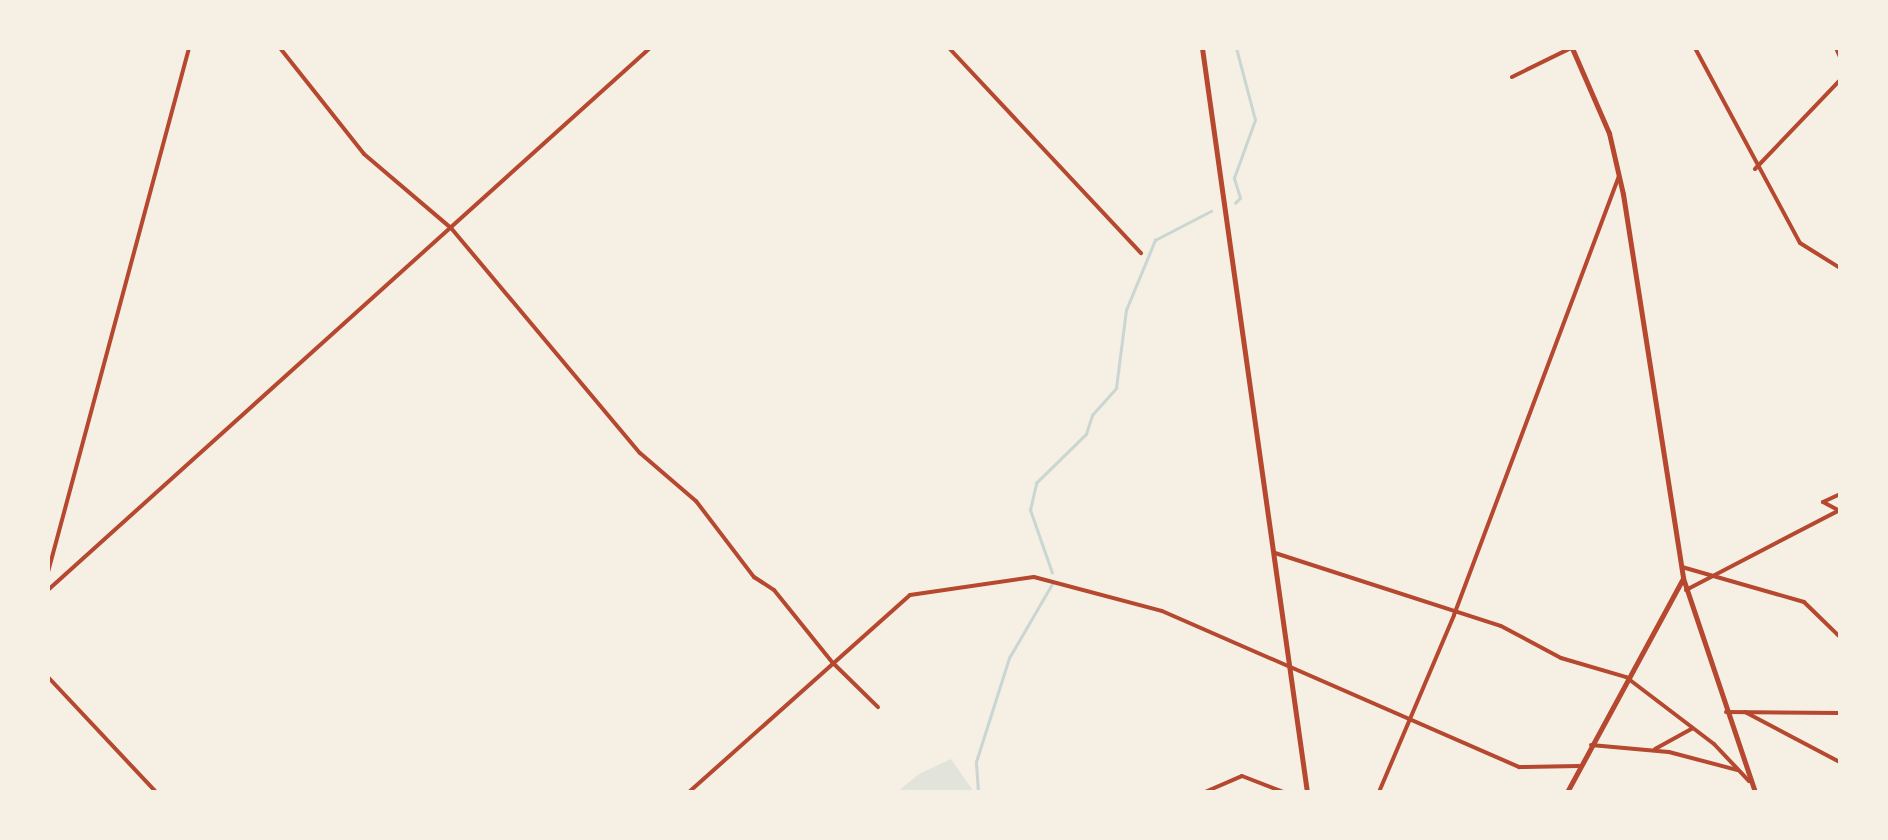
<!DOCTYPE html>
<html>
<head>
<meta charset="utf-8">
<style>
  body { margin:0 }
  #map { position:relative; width:1888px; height:840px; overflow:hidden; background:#f6efe4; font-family:Mulish,sans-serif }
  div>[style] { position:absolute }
  .green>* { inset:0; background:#e2e4dc }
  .stream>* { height:2.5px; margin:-1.25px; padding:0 1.25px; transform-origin:1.25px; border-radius:1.25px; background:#c9d6d2 }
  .minor>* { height:4px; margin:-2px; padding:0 2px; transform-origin:2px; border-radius:2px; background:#b5482f }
  .tertiary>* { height:5px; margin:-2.5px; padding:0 2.5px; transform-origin:2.5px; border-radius:2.5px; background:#b5482f }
  .secondary>* { height:5px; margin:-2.5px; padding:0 2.5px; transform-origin:2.5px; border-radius:2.5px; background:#b5482f }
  span { translate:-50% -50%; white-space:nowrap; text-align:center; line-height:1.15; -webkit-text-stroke:8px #f6efe4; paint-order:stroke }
  .frame { position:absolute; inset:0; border:50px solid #f6efe4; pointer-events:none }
</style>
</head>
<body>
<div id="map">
  <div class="green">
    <div style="clip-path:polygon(951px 759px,974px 792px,897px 792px,919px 774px)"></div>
  </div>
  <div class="stream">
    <div style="left:1235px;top:203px;width:7px;rotate:-45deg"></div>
    <div style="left:1240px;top:198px;width:21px;rotate:-107deg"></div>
    <div style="left:1234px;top:178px;width:62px;rotate:-70.1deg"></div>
    <div style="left:1255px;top:120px;width:74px;rotate:-104.8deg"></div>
    <div style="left:1052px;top:573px;width:67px;rotate:-109.2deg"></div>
    <div style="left:1030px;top:510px;width:28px;rotate:-77deg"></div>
    <div style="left:1036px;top:483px;width:70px;rotate:-44.4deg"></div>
    <div style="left:1086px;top:434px;width:20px;rotate:-72deg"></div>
    <div style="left:1092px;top:415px;width:36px;rotate:-48deg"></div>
    <div style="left:1116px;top:388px;width:79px;rotate:-82.7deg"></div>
    <div style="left:1126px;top:310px;width:76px;rotate:-67.5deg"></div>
    <div style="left:1155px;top:240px;width:63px;rotate:-27.4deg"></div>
    <div style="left:978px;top:792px;width:30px;rotate:-94deg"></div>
    <div style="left:976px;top:762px;width:109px;rotate:-72.4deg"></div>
    <div style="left:1009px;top:658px;width:86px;rotate:-59.8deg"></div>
  </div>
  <div class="minor">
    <div style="left:280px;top:48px;width:135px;rotate:51.6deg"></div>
    <div style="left:364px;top:154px;width:114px;rotate:40.4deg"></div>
    <div style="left:451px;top:228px;width:294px;rotate:50deg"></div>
    <div style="left:640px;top:453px;width:74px;rotate:40.6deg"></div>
    <div style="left:696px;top:501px;width:96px;rotate:52.7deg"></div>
    <div style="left:754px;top:577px;width:24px;rotate:33deg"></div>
    <div style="left:774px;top:590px;width:94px;rotate:51.1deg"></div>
    <div style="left:833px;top:663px;width:63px;rotate:44.4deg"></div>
    <div style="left:949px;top:48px;width:281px;rotate:46.9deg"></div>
    <div style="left:1695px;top:48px;width:221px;rotate:61.7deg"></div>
    <div style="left:1800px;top:243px;width:47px;rotate:32deg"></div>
    <div style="left:1836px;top:48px;width:10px;rotate:66deg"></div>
    <div style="left:1512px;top:77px;width:66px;rotate:-26.2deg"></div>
    <div style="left:1755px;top:169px;width:123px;rotate:-46.3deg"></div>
    <div style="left:1823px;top:502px;width:19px;rotate:28deg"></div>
    <div style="left:1823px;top:502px;width:19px;rotate:-25deg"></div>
    <div style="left:1275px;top:553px;width:237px;rotate:17.9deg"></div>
    <div style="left:1501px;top:626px;width:68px;rotate:28.1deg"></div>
    <div style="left:1561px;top:658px;width:68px;rotate:16.3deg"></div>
    <div style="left:1626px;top:677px;width:111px;rotate:37.3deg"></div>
    <div style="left:1714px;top:744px;width:51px;rotate:46.6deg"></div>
    <div style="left:1682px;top:567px;width:127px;rotate:16deg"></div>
    <div style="left:1804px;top:602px;width:50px;rotate:44.2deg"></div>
    <div style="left:48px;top:572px;width:543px;rotate:-74.94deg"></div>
    <div style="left:48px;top:590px;width:810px;rotate:-42deg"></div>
    <div style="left:1686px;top:590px;width:174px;rotate:-27.5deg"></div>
    <div style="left:48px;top:677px;width:158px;rotate:46.8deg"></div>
    <div style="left:1726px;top:712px;width:114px;rotate:0.5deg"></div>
    <div style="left:1745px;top:712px;width:107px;rotate:27.8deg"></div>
    <div style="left:1591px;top:745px;width:78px;rotate:5.1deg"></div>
    <div style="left:1669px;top:752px;width:70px;rotate:14.8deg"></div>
    <div style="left:1655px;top:749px;width:43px;rotate:-28.9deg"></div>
    <div style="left:689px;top:792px;width:296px;rotate:-41.7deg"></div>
    <div style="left:910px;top:595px;width:125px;rotate:-8.3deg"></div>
    <div style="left:1034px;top:577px;width:132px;rotate:14.9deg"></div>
    <div style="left:1162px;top:611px;width:390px;rotate:23.6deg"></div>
    <div style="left:1519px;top:767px;width:60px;rotate:-1deg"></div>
    <div style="left:1205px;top:792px;width:40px;rotate:-23.4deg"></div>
    <div style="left:1242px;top:776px;width:44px;rotate:21.3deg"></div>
    <div style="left:1379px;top:792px;width:192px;rotate:-67deg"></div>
    <div style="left:1454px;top:615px;width:469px;rotate:-69.4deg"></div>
  </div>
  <div class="tertiary">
    <div style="left:1202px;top:48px;width:751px;rotate:81.97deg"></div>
    <div style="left:1567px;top:792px;width:243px;rotate:-61.5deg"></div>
  </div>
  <div class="secondary">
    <div style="left:1572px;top:48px;width:93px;rotate:66.5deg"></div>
    <div style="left:1609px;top:133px;width:63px;rotate:77.1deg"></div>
    <div style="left:1623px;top:194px;width:389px;rotate:81.1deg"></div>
    <div style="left:1683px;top:578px;width:226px;rotate:71.4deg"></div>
  </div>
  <div class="frame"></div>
</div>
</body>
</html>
